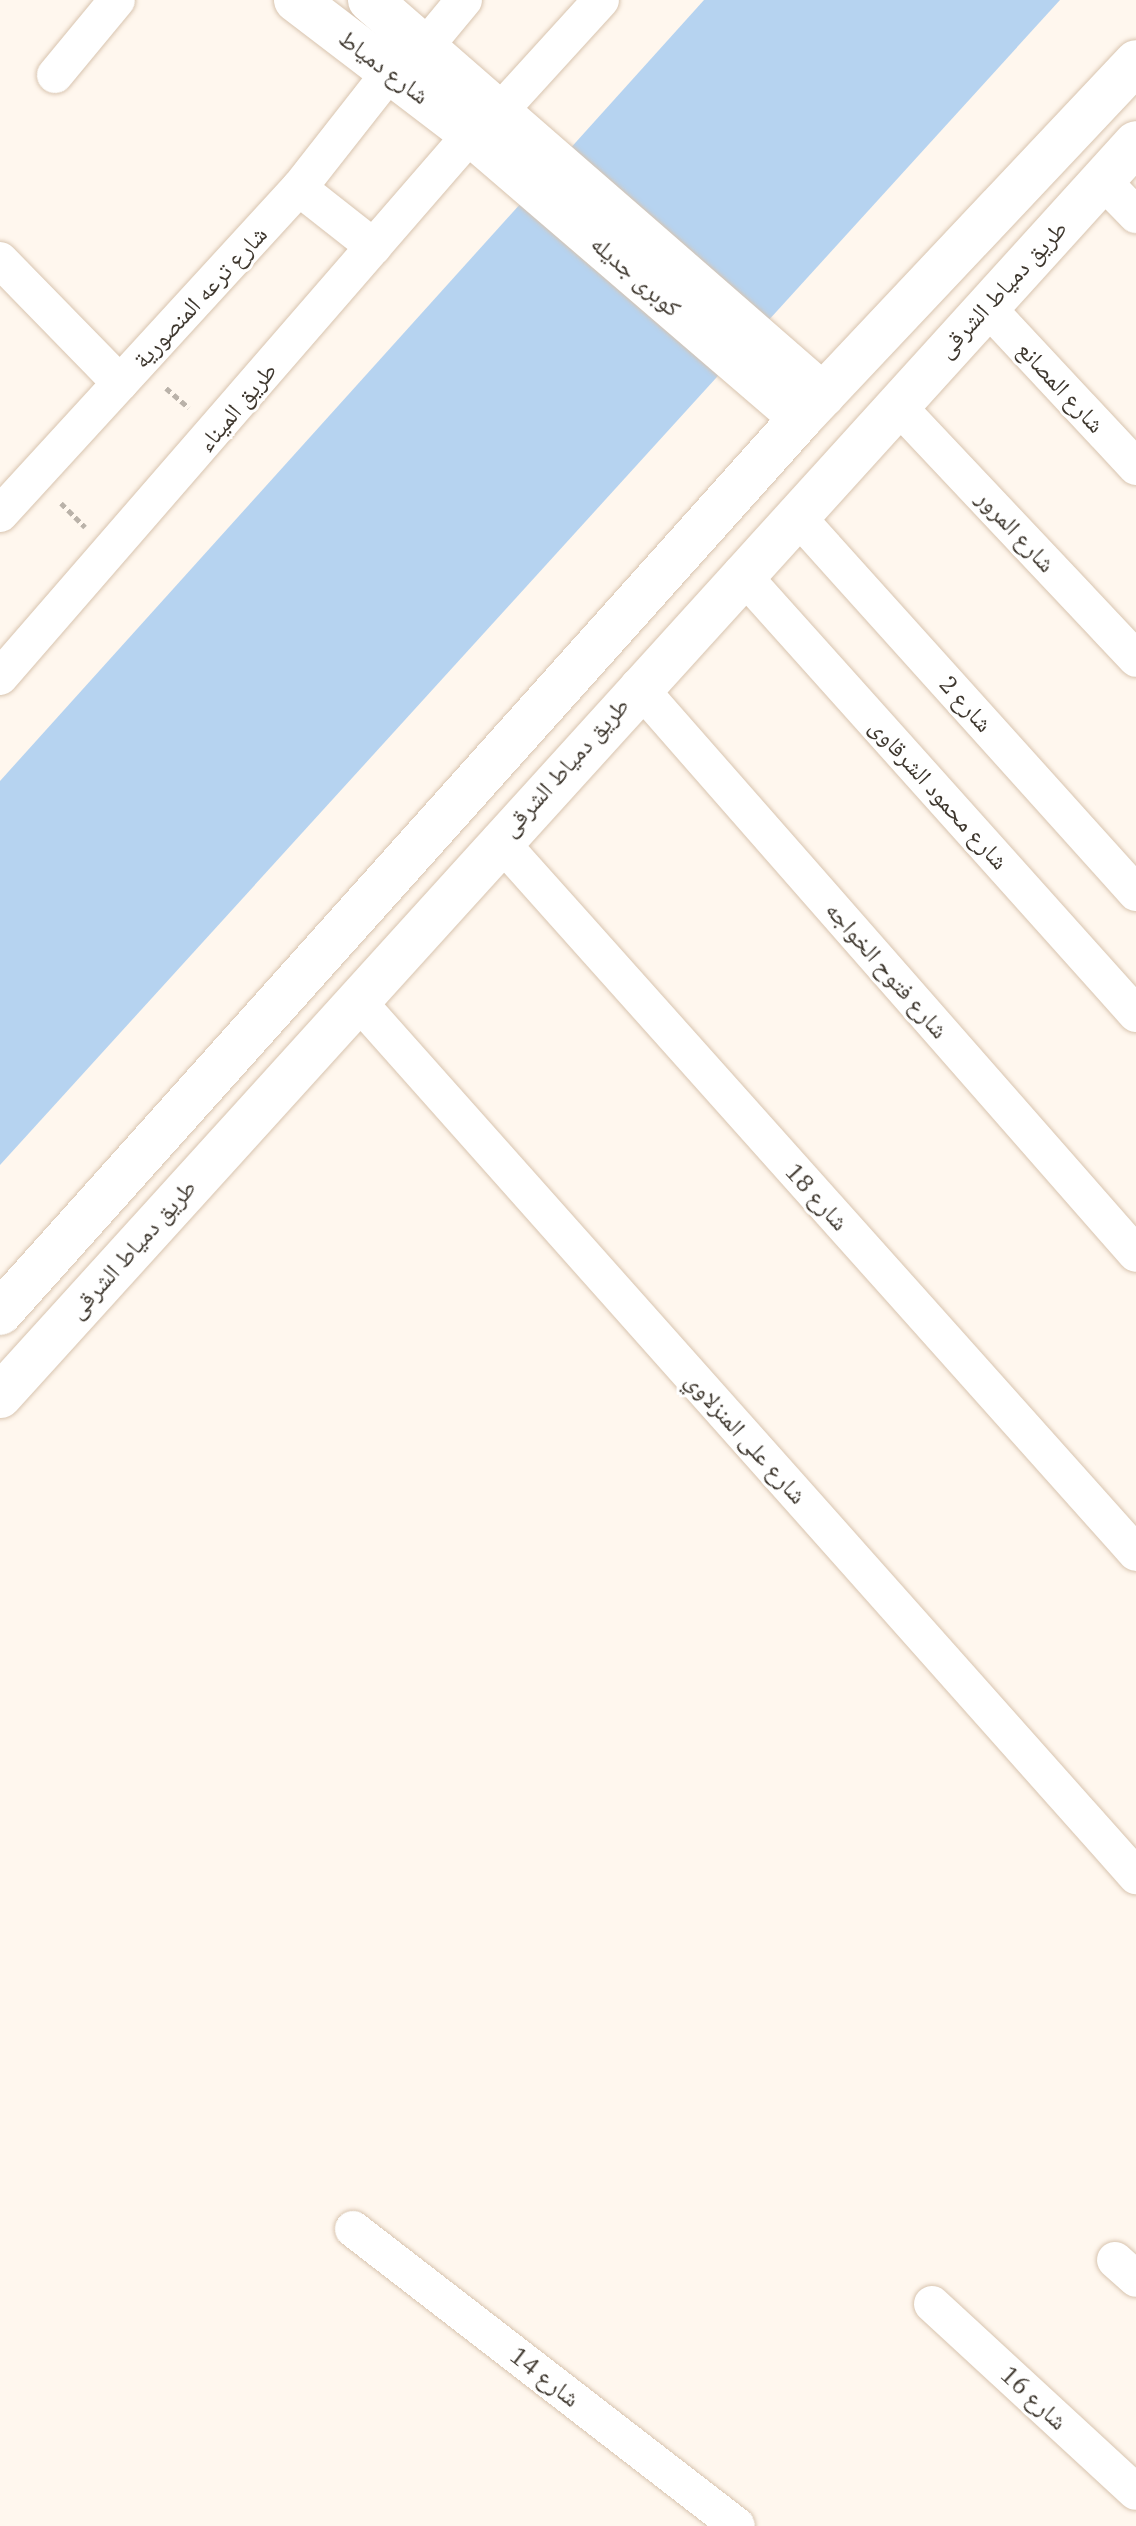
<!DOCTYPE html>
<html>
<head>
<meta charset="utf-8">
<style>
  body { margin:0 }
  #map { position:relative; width:1136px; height:2526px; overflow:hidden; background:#fff7ee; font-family:"IBM Plex Serif","Noto Naskh Arabic",serif }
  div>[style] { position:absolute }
  .water>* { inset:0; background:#b6d3f0 }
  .path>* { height:5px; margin-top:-2.5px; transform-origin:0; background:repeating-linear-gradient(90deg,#bab2a9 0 6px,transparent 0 10px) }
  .roads { filter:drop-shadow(0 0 2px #d8c4af) drop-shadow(0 0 2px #d8c4af) }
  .minor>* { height:36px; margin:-18px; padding:0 18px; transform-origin:18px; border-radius:18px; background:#fff }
  .major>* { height:44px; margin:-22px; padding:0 22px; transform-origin:22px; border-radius:22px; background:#fff }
  .highway>* { height:44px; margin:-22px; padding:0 22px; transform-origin:22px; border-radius:22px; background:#fff }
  span { translate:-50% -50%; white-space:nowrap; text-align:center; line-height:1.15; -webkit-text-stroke:6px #fff; paint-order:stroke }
  .street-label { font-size:24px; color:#3e372e }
</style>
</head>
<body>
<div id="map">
  <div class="water">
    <div style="clip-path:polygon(704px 0,1060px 0,0 1165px,0 781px)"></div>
  </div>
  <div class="path">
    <div style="left:166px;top:388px;width:30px;rotate:41deg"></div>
    <div style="left:61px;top:503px;width:34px;rotate:45deg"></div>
  </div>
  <div class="roads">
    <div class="minor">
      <div style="left:425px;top:47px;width:61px;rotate:-50.3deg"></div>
      <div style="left:55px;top:75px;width:97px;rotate:-50.4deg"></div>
      <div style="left:500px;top:111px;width:150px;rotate:-47.7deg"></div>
      <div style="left:1102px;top:180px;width:49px;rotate:45.8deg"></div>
      <div style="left:299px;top:188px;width:95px;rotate:38.2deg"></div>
      <div style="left:0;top:260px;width:172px;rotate:45.7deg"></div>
      <div style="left:986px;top:306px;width:220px;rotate:47deg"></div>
      <div style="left:896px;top:404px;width:350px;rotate:46.7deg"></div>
      <div style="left:0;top:514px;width:442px;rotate:-47.5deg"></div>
      <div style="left:299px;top:188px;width:147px;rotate:-51.9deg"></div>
      <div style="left:795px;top:514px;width:510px;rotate:48.02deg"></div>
      <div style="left:741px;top:573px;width:592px;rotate:48.15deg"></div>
      <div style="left:0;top:677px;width:719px;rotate:-49.06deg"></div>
      <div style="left:638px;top:686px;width:755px;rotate:48.76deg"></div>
      <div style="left:499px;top:840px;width:956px;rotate:48.22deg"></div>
      <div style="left:356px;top:999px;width:1174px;rotate:48.35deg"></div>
      <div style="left:353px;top:2229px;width:485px;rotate:37.7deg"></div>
      <div style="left:1115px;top:2260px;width:28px;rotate:42deg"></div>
      <div style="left:932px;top:2304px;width:277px;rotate:42.7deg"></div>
    </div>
    <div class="major">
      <div style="left:296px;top:0;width:220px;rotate:37.4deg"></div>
      <div style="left:471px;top:134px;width:435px;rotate:40.7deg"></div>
      <div style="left:370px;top:0;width:601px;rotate:41.09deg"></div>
    </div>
    <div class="highway">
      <div style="left:0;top:1313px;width:1201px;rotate:-48.17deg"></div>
      <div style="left:801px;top:418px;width:489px;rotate:-46.7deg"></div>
      <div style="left:0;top:1396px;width:1691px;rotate:-47.8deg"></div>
    </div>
  </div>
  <div class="street-label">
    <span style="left:384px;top:67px;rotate:37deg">شارع دمياط</span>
    <span style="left:636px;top:276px;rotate:41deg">كوبرى جديله</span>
    <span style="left:1002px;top:289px;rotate:-47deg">طريق دمياط الشرقى</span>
    <span style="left:200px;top:297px;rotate:-47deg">شارع ترعه المنصورية</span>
    <span style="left:1061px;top:387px;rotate:47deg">شارع المصانع</span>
    <span style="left:237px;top:407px;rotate:-50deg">طريق الميناء</span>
    <span style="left:1016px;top:531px;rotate:47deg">شارع المرور</span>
    <span style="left:966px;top:704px;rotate:48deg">شارع 2</span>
    <span style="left:565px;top:767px;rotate:-48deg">طريق دمياط الشرقى</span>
    <span style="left:939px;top:794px;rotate:48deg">شارع محمود الشرقاوى</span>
    <span style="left:887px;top:970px;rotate:49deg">شارع فتوح الخواجه</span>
    <span style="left:817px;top:1197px;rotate:48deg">شارع 18</span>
    <span style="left:132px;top:1249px;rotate:-48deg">طريق دمياط الشرقى</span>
    <span style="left:746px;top:1438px;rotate:48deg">شارع على المنزلاوي</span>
    <span style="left:545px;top:2377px;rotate:38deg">شارع 14</span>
    <span style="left:1034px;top:2398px;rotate:43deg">شارع 16</span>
  </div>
</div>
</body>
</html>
